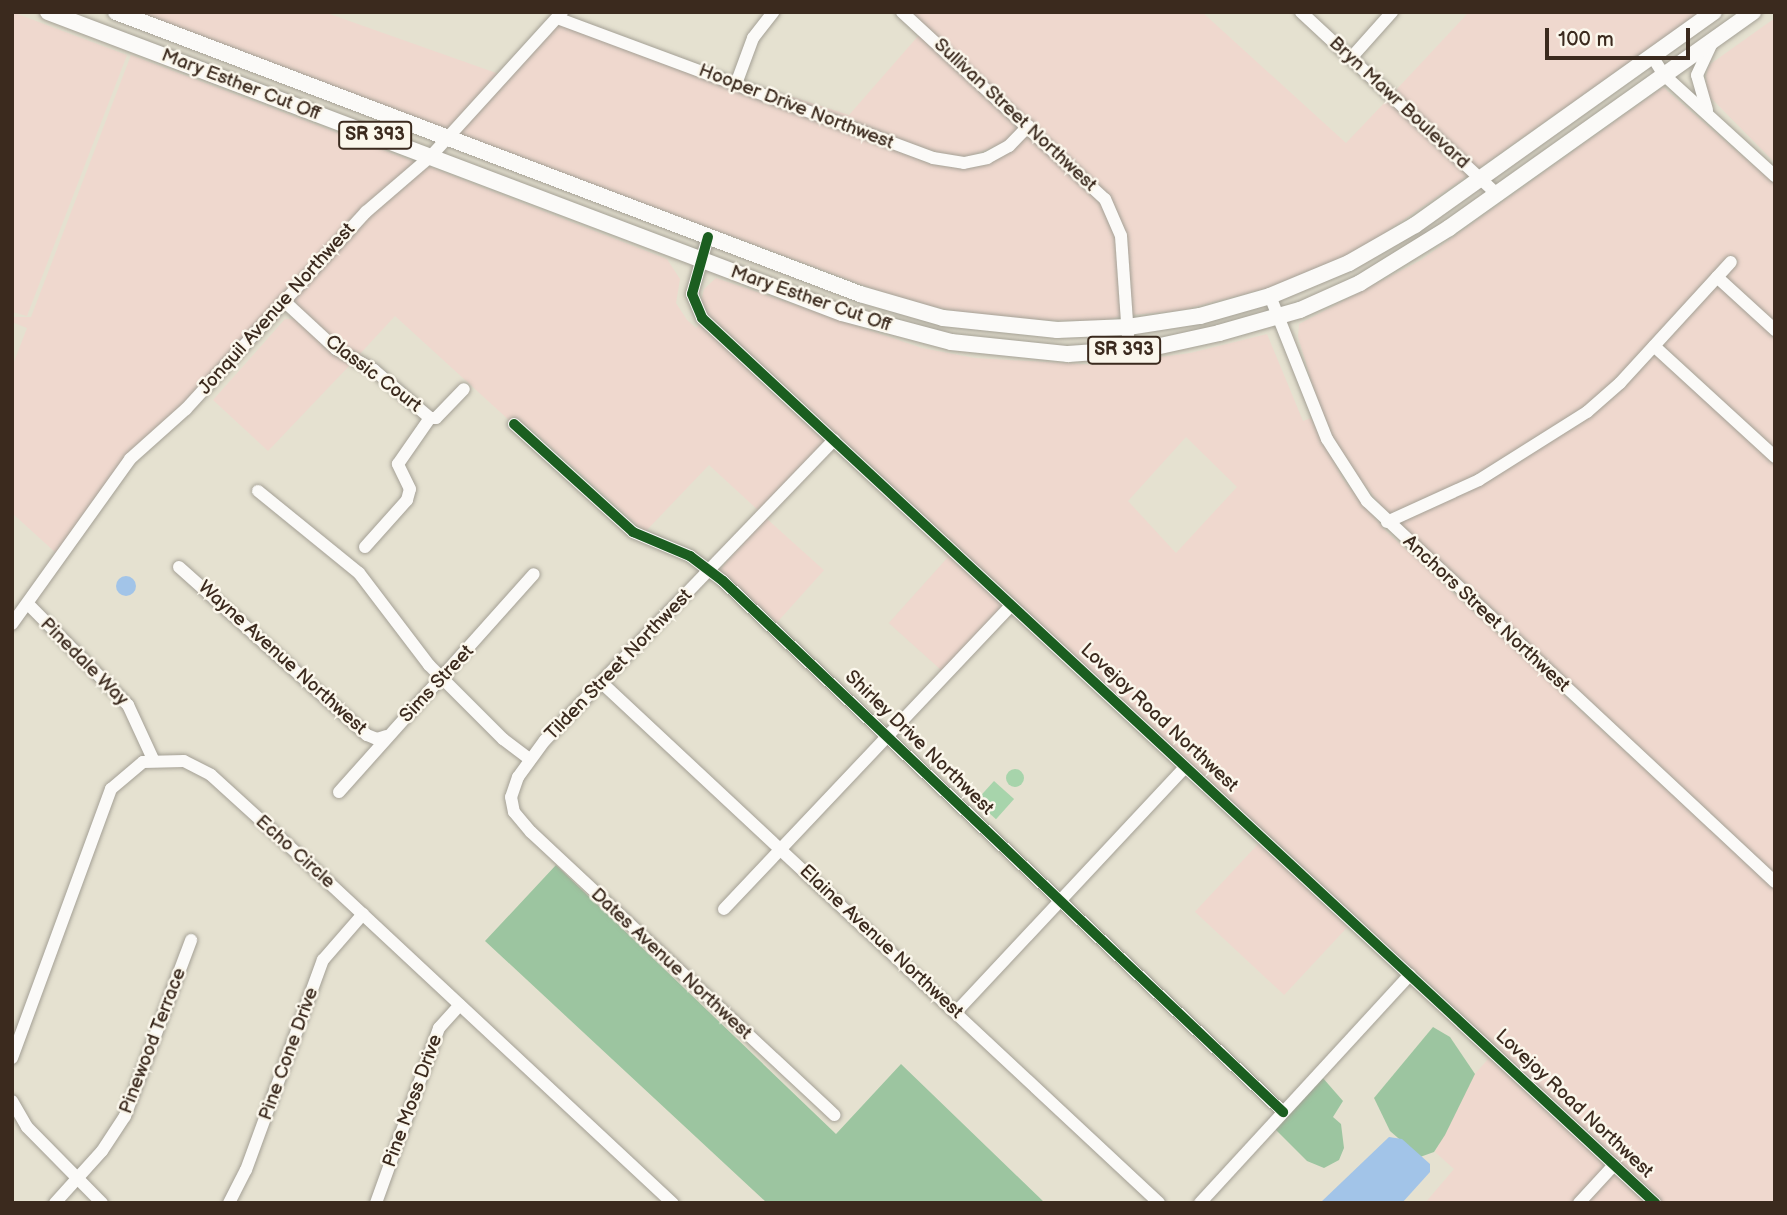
<!DOCTYPE html>
<html>
<head>
<meta charset="utf-8">
<style>
  body { margin:0 }
  #map { position:relative; width:1787px; height:1215px; overflow:hidden; background:#e5e1d0; font-family:"Balsamiq Sans",sans-serif }
  div>[style] { position:absolute }
  .built>* { inset:0; background:#efd8ce; transform-origin:0 0 }
  .green>* { inset:0; background:#a7d4ab; transform-origin:0 0 }
  .round { border-radius:50% }
  .forest>* { inset:0; background:#9cc5a0 }
  .water>* { inset:0; background:#a2c4e8 }
  .roads { filter:drop-shadow(0 0 2px #a4a095) drop-shadow(0 0 2px #a4a095) }
  .minor>* { height:12px; margin:-6px; padding:0 6px; transform-origin:6px; border-radius:6px; background:#fbfaf8 }
  .major>* { height:16px; margin:-8px; padding:0 8px; transform-origin:8px; border-radius:8px; background:#fbfaf8 }
  .cycleway>* { height:10px; margin:-5px; padding:0 5px; transform-origin:5px; border-radius:5px; background:#1b5e20 }
  span { translate:-50% -50%; white-space:nowrap; text-align:center; line-height:1.15; -webkit-text-stroke:5px #fbf7ec; paint-order:stroke }
  .shield-label span { padding:2px 5px; background:#fbf7ec; border:2px solid; border-radius:5px; -webkit-text-stroke-width:0 }
  .shield-label { font-size:18px; color:#3b2a1e; font-weight:700 }
  .street-label { font-size:19px; color:#3b2a1e }
  .frame { position:absolute; inset:0; border:14px solid #3b2a1e; pointer-events:none }
  .scale { position:absolute; left:1545px; top:28px; width:145px; height:32px; box-sizing:border-box; border:4px solid #3b2a1e; border-top:0; padding-left:9px; font-size:21px; line-height:24px; white-space:nowrap; color:#3b2a1e; -webkit-text-stroke:5px #fbf7ec; paint-order:stroke }
</style>
</head>
<body>
<div id="map">
  <div class="built">
    <div style="clip-path:polygon(12px 12px,127px 55px,27px 316px,12px 312px)"></div>
    <div style="clip-path:polygon(139px 12px,324px 12px,499px 74px,447px 131px)"></div>
    <div style="clip-path:polygon(911px 12px,1202px 12px,1346px 143px,1387px 100px,1469px 175px,1361px 249px,1271px 287px,1179px 311px,1132px 315px,1126px 235px,1109px 196px)"></div>
    <div style="clip-path:polygon(1469px 12px,1700px 12px,1478px 169px,1395px 91px)"></div>
    <div style="clip-path:polygon(1775px 18px,1775px 163px,1707px 94px,1706px 76px,1709px 65px)"></div>
    <div style="clip-path:polygon(558px 24px,931px 164px,963px 169px,988px 163px,1028px 134px,1101px 203px,1116px 238px,1122px 316px,1102px 321px,991px 319px,903px 300px,457px 134px)"></div>
    <div style="clip-path:polygon(919px 35px,1021px 127px,1006px 142px,965px 158px,935px 153px,743px 81px,849px 115px)"></div>
    <div style="clip-path:polygon(131px 55px,418px 163px,182px 405px,127px 456px,56px 553px,12px 513px,12px 367px,27px 328px,12px 322px,12px 317px,31px 317px)"></div>
    <div style="clip-path:polygon(1663px 87px,1775px 184px,1775px 322px,1724px 276px,1738px 261px,1731px 255px,1617px 380px,1585px 408px,1477px 475px,1389px 516px,1341px 455px,1321px 413px,1298px 337px,1299px 324px,1421px 260px)"></div>
    <div style="clip-path:polygon(428px 166px,667px 259px,680px 279px,676px 303px,687px 320px,696px 328px,700px 324px,826px 441px,759px 511px,709px 465px,645px 532px,530px 428px,513px 417px,510px 421px,395px 316px,358px 356px,339px 345px,292px 300px,369px 215px)"></div>
    <div style="clip-path:polygon(evenodd,716px 278px,922px 348px,975px 358px,1099px 365px,1190px 353px,1267px 334px,1303px 421px,1311px 418px,1343px 479px,1384px 529px,1775px 889px,1775px 1203px,1664px 1203px,707px 315px,701px 301px,704px 289px,716px 278px,1186px 437px,1237px 487px,1176px 553px,1128px 501px,1186px 437px)"></div>
    <div style="clip-path:polygon(1717px 285px,1775px 338px,1775px 449px,1662px 345px)"></div>
    <div style="clip-path:polygon(285px 319px,295px 319px,350px 365px,268px 451px,213px 400px)"></div>
    <div style="clip-path:polygon(1654px 353px,1775px 464px,1775px 874px,1397px 523px,1481px 484px,1590px 417px)"></div>
    <div style="left:766px;top:518px;width:78px;height:70px;rotate:42deg"></div>
    <div style="left:949px;top:556px;width:74px;height:90px;rotate:42deg"></div>
    <div style="left:1259px;top:843px;width:122px;height:94px;rotate:43deg"></div>
    <div style="clip-path:polygon(1409px 984px,1607px 1165px,1573px 1203px,1425px 1203px,1454px 1169px,1435px 1152px,1473px 1076px,1489px 1058px)"></div>
    <div style="clip-path:polygon(1614px 1172px,1647px 1203px,1586px 1203px)"></div>
  </div>
  <div class="green">
    <div class="round" style="left:1006px;top:769px;width:18px;height:18px"></div>
    <div style="left:994px;top:781px;width:27px;height:27px;rotate:42deg"></div>
  </div>
  <div class="forest">
    <div style="clip-path:polygon(556px 865px,836px 1134px,901px 1064px,1045px 1203px,767px 1203px,485px 941px)"></div>
    <div style="clip-path:polygon(1433px 1027px,1450px 1037px,1475px 1074px,1445px 1135px,1434px 1152px,1420px 1157px,1390px 1131px,1374px 1098px)"></div>
    <div style="clip-path:polygon(1322px 1077px,1343px 1101px,1333px 1117px,1341px 1124px,1344px 1148px,1339px 1160px,1324px 1168px,1307px 1161px,1274px 1128px)"></div>
  </div>
  <div class="water">
    <div class="round" style="left:116px;top:576px;width:20px;height:20px"></div>
    <div style="clip-path:polygon(1389px 1137px,1402px 1139px,1430px 1164px,1430px 1172px,1402px 1203px,1320px 1203px)"></div>
  </div>
  <div class="roads">
    <div class="minor">
      <div style="left:902px;top:12px;width:276px;rotate:42.7deg"></div>
      <div style="left:1105px;top:199px;width:40px;rotate:66.6deg"></div>
      <div style="left:1121px;top:236px;width:114px;rotate:86deg"></div>
      <div style="left:1301px;top:12px;width:269px;rotate:42.9deg"></div>
      <div style="left:557px;top:18px;width:401px;rotate:20.4deg"></div>
      <div style="left:933px;top:158px;width:31px;rotate:9deg"></div>
      <div style="left:964px;top:163px;width:24px;rotate:-12deg"></div>
      <div style="left:987px;top:158px;width:25px;rotate:-29deg"></div>
      <div style="left:1009px;top:146px;width:28px;rotate:-46deg"></div>
      <div style="left:1652px;top:56px;width:22px;rotate:58deg"></div>
      <div style="left:1664px;top:75px;width:150px;rotate:42.3deg"></div>
      <div style="left:1351px;top:58px;width:62px;rotate:-48.3deg"></div>
      <div style="left:736px;top:84px;width:49px;rotate:-69.7deg"></div>
      <div style="left:753px;top:38px;width:33px;rotate:-52deg"></div>
      <div style="left:1707px;top:110px;width:36px;rotate:-106deg"></div>
      <div style="left:1697px;top:75px;width:35px;rotate:-65deg"></div>
      <div style="left:708px;top:237px;width:59px;rotate:105.7deg"></div>
      <div style="left:692px;top:294px;width:26px;rotate:67deg"></div>
      <div style="left:702px;top:318px;width:1301px;rotate:42.88deg"></div>
      <div style="left:1717px;top:277px;width:79px;rotate:42.4deg"></div>
      <div style="left:1270px;top:296px;width:154px;rotate:68.3deg"></div>
      <div style="left:1327px;top:439px;width:74px;rotate:57.2deg"></div>
      <div style="left:1367px;top:501px;width:558px;rotate:43.04deg"></div>
      <div style="left:284px;top:301px;width:71px;rotate:42.7deg"></div>
      <div style="left:336px;top:349px;width:43px;rotate:28.9deg"></div>
      <div style="left:374px;top:370px;width:74px;rotate:40.6deg"></div>
      <div style="left:430px;top:418px;width:6px"></div>
      <div style="left:436px;top:418px;width:40px;rotate:-46deg"></div>
      <div style="left:1654px;top:346px;width:164px;rotate:42.5deg"></div>
      <div style="left:514px;top:424px;width:161px;rotate:42.2deg"></div>
      <div style="left:633px;top:532px;width:62px;rotate:22.8deg"></div>
      <div style="left:690px;top:556px;width:41px;rotate:37.1deg"></div>
      <div style="left:723px;top:581px;width:772px;rotate:43.48deg"></div>
      <div style="left:834px;top:440px;width:417px;rotate:133.9deg"></div>
      <div style="left:545px;top:740px;width:46px;rotate:126.1deg"></div>
      <div style="left:518px;top:777px;width:21px;rotate:109deg"></div>
      <div style="left:511px;top:797px;width:15px;rotate:79deg"></div>
      <div style="left:514px;top:812px;width:26px;rotate:50deg"></div>
      <div style="left:531px;top:832px;width:415px;rotate:43deg"></div>
      <div style="left:258px;top:491px;width:130px;rotate:39.1deg"></div>
      <div style="left:359px;top:573px;width:116px;rotate:52.7deg"></div>
      <div style="left:429px;top:665px;width:105px;rotate:45deg"></div>
      <div style="left:503px;top:739px;width:34px;rotate:37deg"></div>
      <div style="left:1387px;top:522px;width:101px;rotate:-24.5deg"></div>
      <div style="left:1479px;top:480px;width:128px;rotate:-32.2deg"></div>
      <div style="left:1587px;top:412px;width:44px;rotate:-41.3deg"></div>
      <div style="left:1620px;top:383px;width:164px;rotate:-47.5deg"></div>
      <div style="left:365px;top:547px;width:63px;rotate:-48.2deg"></div>
      <div style="left:407px;top:500px;width:11px;rotate:-75deg"></div>
      <div style="left:410px;top:489px;width:28px;rotate:-116deg"></div>
      <div style="left:398px;top:464px;width:56px;rotate:-55.2deg"></div>
      <div style="left:179px;top:567px;width:252px;rotate:41.8deg"></div>
      <div style="left:367px;top:735px;width:11px;rotate:22deg"></div>
      <div style="left:377px;top:739px;width:10px;rotate:-17deg"></div>
      <div style="left:29px;top:605px;width:141px;rotate:45.3deg"></div>
      <div style="left:128px;top:705px;width:60px;rotate:65.2deg"></div>
      <div style="left:12px;top:624px;width:203px;rotate:-54.4deg"></div>
      <div style="left:130px;top:459px;width:75px;rotate:-41.8deg"></div>
      <div style="left:186px;top:409px;width:267px;rotate:-47.6deg"></div>
      <div style="left:366px;top:212px;width:86px;rotate:-40.7deg"></div>
      <div style="left:431px;top:156px;width:195px;rotate:-47.7deg"></div>
      <div style="left:602px;top:683px;width:762px;rotate:43.03deg"></div>
      <div style="left:339px;top:792px;width:292px;rotate:-48.2deg"></div>
      <div style="left:724px;top:909px;width:418px;rotate:-46.6deg"></div>
      <div style="left:956px;top:1012px;width:335px;rotate:-46.9deg"></div>
      <div style="left:12px;top:1058px;width:287px;rotate:-69.8deg"></div>
      <div style="left:111px;top:789px;width:42px;rotate:-40.2deg"></div>
      <div style="left:143px;top:762px;width:41px;rotate:-1.4deg"></div>
      <div style="left:184px;top:761px;width:30px;rotate:27deg"></div>
      <div style="left:211px;top:775px;width:135px;rotate:42.3deg"></div>
      <div style="left:311px;top:866px;width:495px;rotate:43deg"></div>
      <div style="left:12px;top:1101px;width:30px;rotate:60deg"></div>
      <div style="left:27px;top:1127px;width:107px;rotate:45.4deg"></div>
      <div style="left:55px;top:1203px;width:70px;rotate:-47.9deg"></div>
      <div style="left:102px;top:1151px;width:42px;rotate:-56.7deg"></div>
      <div style="left:125px;top:1116px;width:188px;rotate:-69.4deg"></div>
      <div style="left:229px;top:1203px;width:37px;rotate:-63deg"></div>
      <div style="left:246px;top:1170px;width:224px;rotate:-69.9deg"></div>
      <div style="left:323px;top:960px;width:61px;rotate:-49deg"></div>
      <div style="left:376px;top:1203px;width:186px;rotate:-70.2deg"></div>
      <div style="left:439px;top:1028px;width:31px;rotate:-48deg"></div>
      <div style="left:1200px;top:1203px;width:310px;rotate:-47.4deg"></div>
      <div style="left:1579px;top:1203px;width:52px;rotate:-47.4deg"></div>
    </div>
    <div class="major">
      <div style="left:48px;top:12px;width:849px;rotate:20.76deg"></div>
      <div style="left:842px;top:313px;width:113px;rotate:14.9deg"></div>
      <div style="left:951px;top:342px;width:118px;rotate:5.9deg"></div>
      <div style="left:1068px;top:354px;width:83px;rotate:-4.1deg"></div>
      <div style="left:1151px;top:348px;width:70px;rotate:-12.4deg"></div>
      <div style="left:1219px;top:333px;width:84px;rotate:-15.9deg"></div>
      <div style="left:1300px;top:310px;width:66px;rotate:-24.2deg"></div>
      <div style="left:1360px;top:283px;width:105px;rotate:-31.7deg"></div>
      <div style="left:1449px;top:228px;width:373px;rotate:-35.4deg"></div>
      <div style="left:116px;top:12px;width:796px;rotate:20.76deg"></div>
      <div style="left:860px;top:294px;width:86px;rotate:16.1deg"></div>
      <div style="left:943px;top:318px;width:115px;rotate:6deg"></div>
      <div style="left:1057px;top:330px;width:71px;rotate:-2.4deg"></div>
      <div style="left:1128px;top:327px;width:73px;rotate:-8.7deg"></div>
      <div style="left:1200px;top:316px;width:73px;rotate:-15.9deg"></div>
      <div style="left:1270px;top:296px;width:86px;rotate:-22.7deg"></div>
      <div style="left:1349px;top:263px;width:76px;rotate:-29.9deg"></div>
      <div style="left:1415px;top:225px;width:367px;rotate:-35.5deg"></div>
    </div>
  </div>
  <div class="cycleway">
    <div style="left:708px;top:237px;width:59px;rotate:105.7deg"></div>
    <div style="left:692px;top:294px;width:26px;rotate:67deg"></div>
    <div style="left:702px;top:318px;width:1301px;rotate:42.88deg"></div>
    <div style="left:514px;top:424px;width:161px;rotate:42.2deg"></div>
    <div style="left:633px;top:532px;width:62px;rotate:22.8deg"></div>
    <div style="left:690px;top:556px;width:41px;rotate:37.1deg"></div>
    <div style="left:723px;top:581px;width:772px;rotate:43.48deg"></div>
  </div>
  <div class="shield-label">
    <span style="left:375px;top:135px">SR 393</span>
    <span style="left:1124px;top:350px">SR 393</span>
  </div>
  <div class="street-label">
    <span style="left:241px;top:85px;rotate:21deg">Mary Esther Cut Off</span>
    <span style="left:1399px;top:103px;rotate:43deg">Bryn Mawr Boulevard</span>
    <span style="left:796px;top:107px;rotate:21deg">Hooper Drive Northwest</span>
    <span style="left:1015px;top:115px;rotate:43deg">Sullivan Street Northwest</span>
    <span style="left:811px;top:299px;rotate:19deg">Mary Esther Cut Off</span>
    <span style="left:277px;top:309px;rotate:-48deg">Jonquil Avenue Northwest</span>
    <span style="left:373px;top:374px;rotate:37deg">Classic Court</span>
    <span style="left:1486px;top:614px;rotate:43deg">Anchors Street Northwest</span>
    <span style="left:282px;top:658px;rotate:42deg">Wayne Avenue Northwest</span>
    <span style="left:84px;top:662px;rotate:45deg">Pinedale Way</span>
    <span style="left:619px;top:665px;rotate:-46deg">Tilden Street Northwest</span>
    <span style="left:437px;top:684px;rotate:-47deg">Sims Street</span>
    <span style="left:1159px;top:718px;rotate:43deg">Lovejoy Road Northwest</span>
    <span style="left:919px;top:743px;rotate:44deg">Shirley Drive Northwest</span>
    <span style="left:295px;top:852px;rotate:42deg">Echo Circle</span>
    <span style="left:881px;top:942px;rotate:43deg">Elaine Avenue Northwest</span>
    <span style="left:671px;top:964px;rotate:43deg">Dates Avenue Northwest</span>
    <span style="left:153px;top:1041px;rotate:-69deg">Pinewood Terrace</span>
    <span style="left:289px;top:1054px;rotate:-70deg">Pine Cone Drive</span>
    <span style="left:413px;top:1101px;rotate:-70deg">Pine Moss Drive</span>
    <span style="left:1574px;top:1104px;rotate:43deg">Lovejoy Road Northwest</span>
  </div>
  <div class="frame"></div>
  <div class="scale">100 m</div>
</div>
</body>
</html>
